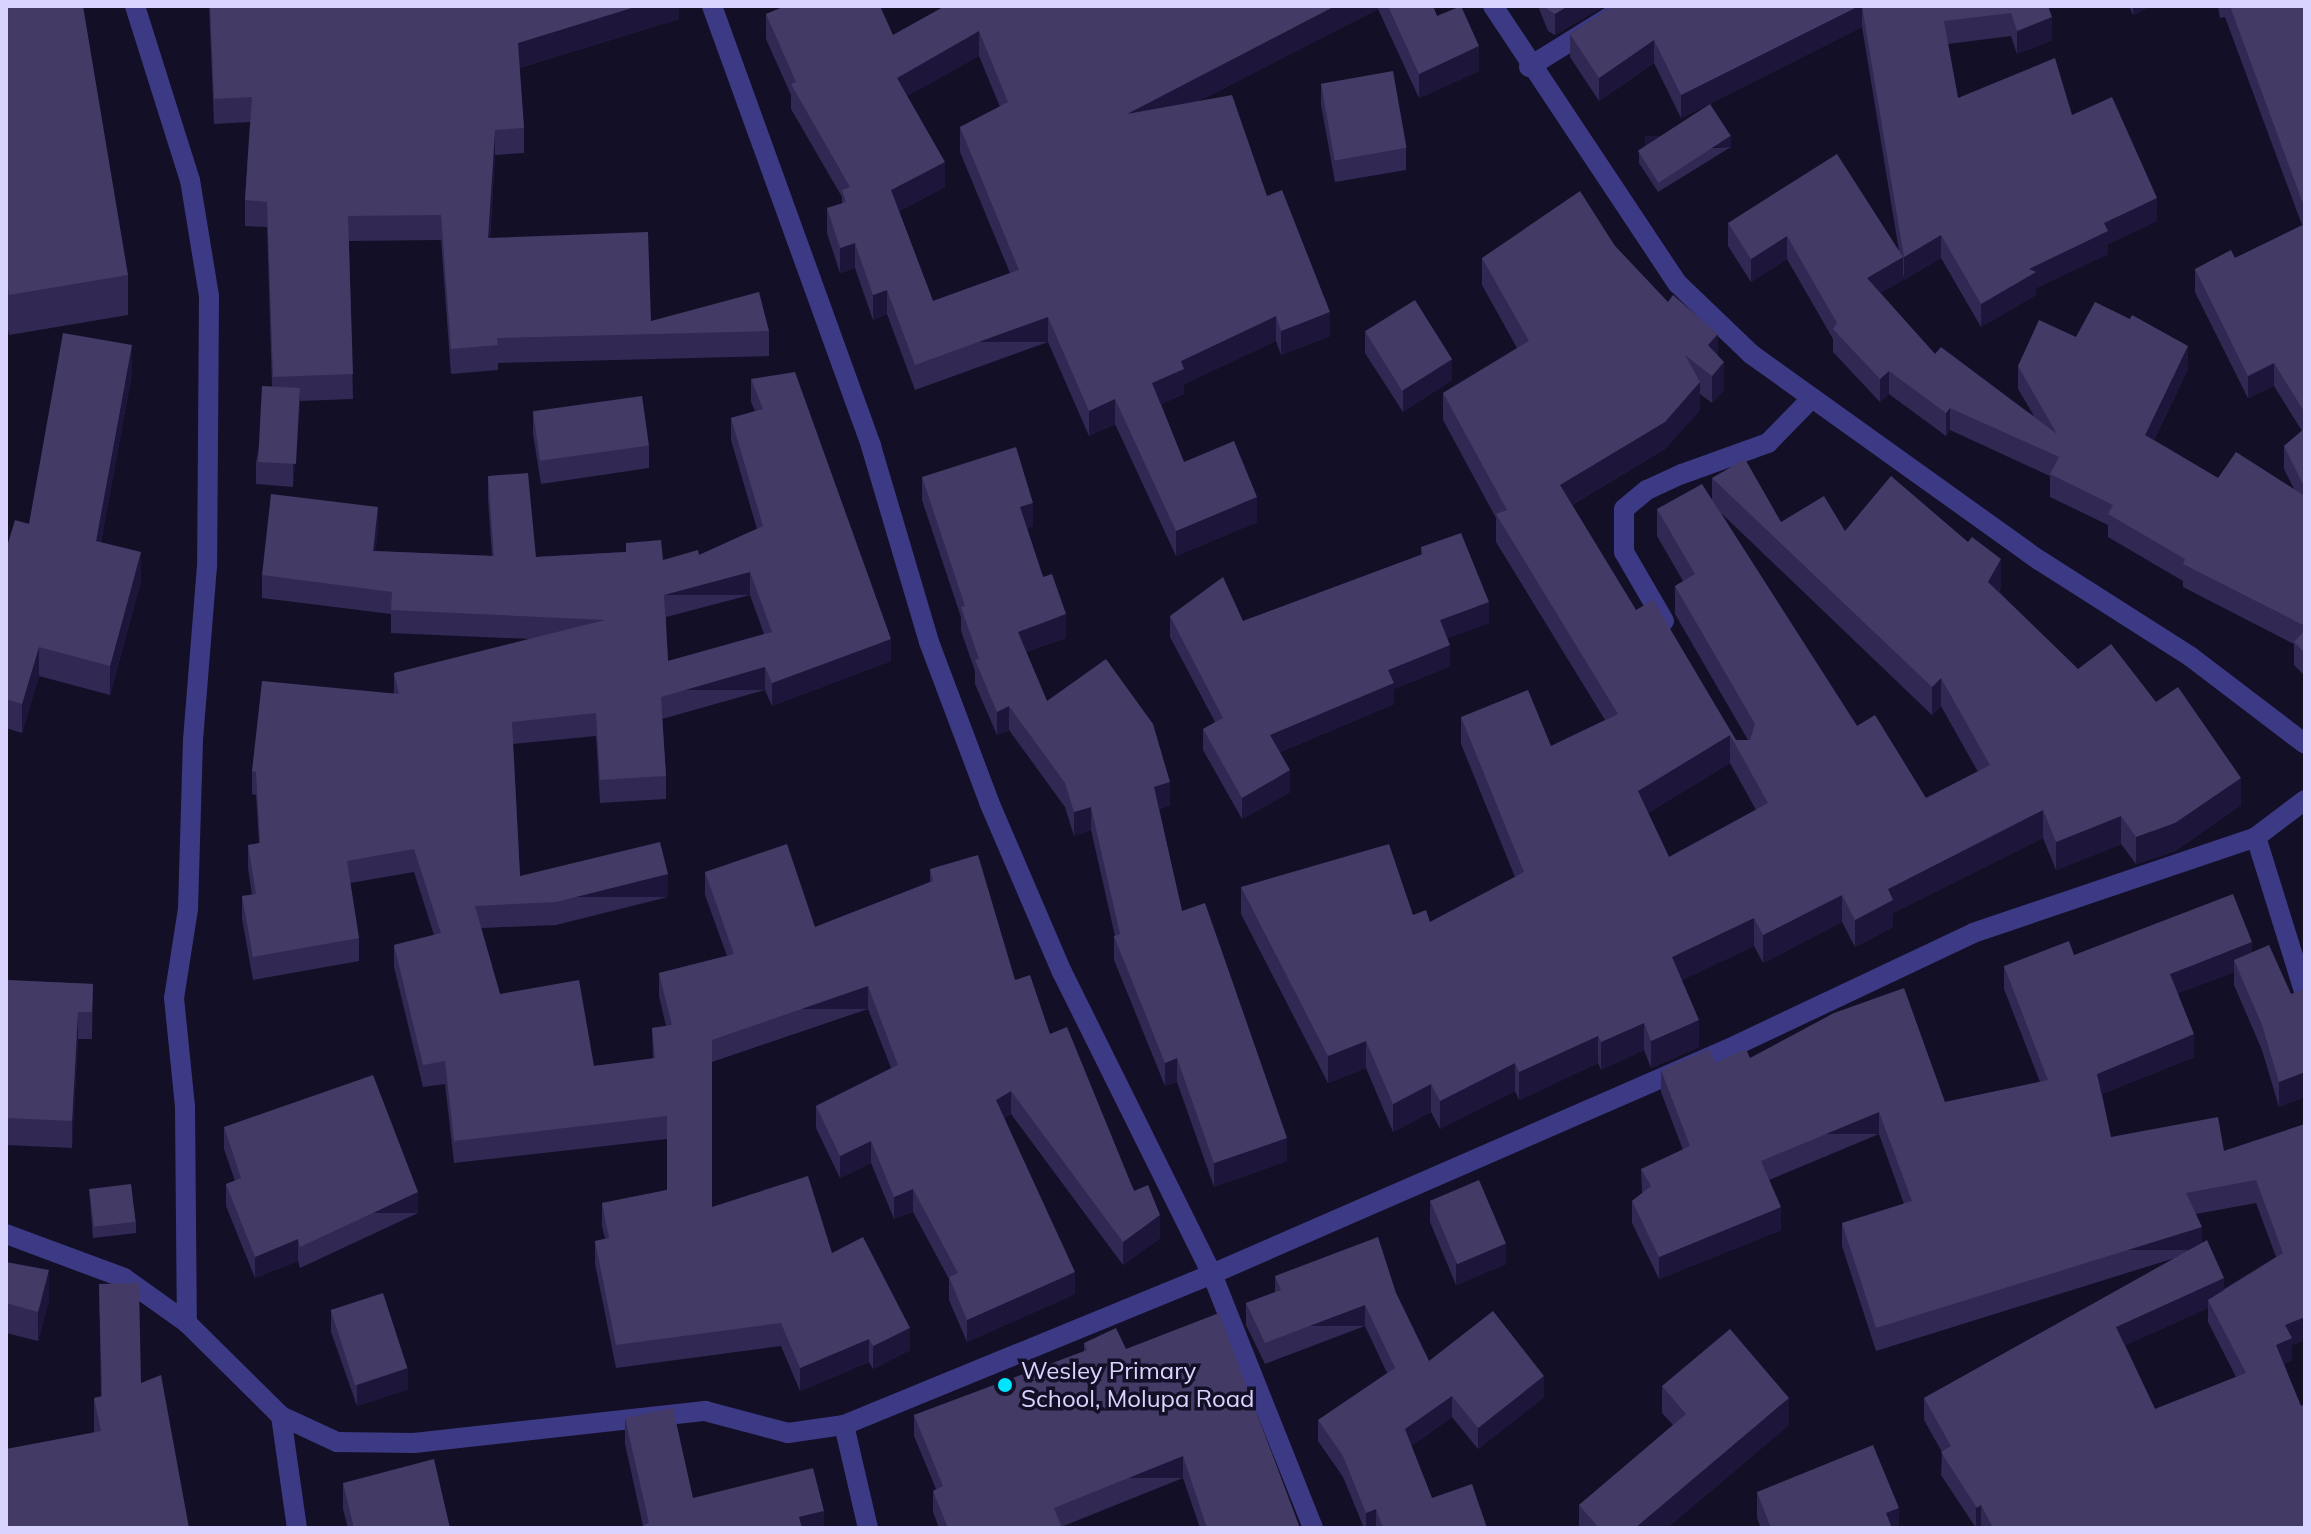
<!DOCTYPE html>
<html>
<head>
<meta charset="utf-8">
<style>
  body { margin:0 }
  #map { position:relative; width:2311px; height:1534px; overflow:hidden; background:#130f26; font-family:Mulish,sans-serif }
  div>[style] { position:absolute }
  .service>* { height:20px; margin:-10px; padding:0 10px; transform-origin:10px; border-radius:10px; background:#3d3a85 }
  .minor>* { height:20px; margin:-10px; padding:0 10px; transform-origin:10px; border-radius:10px; background:#3d3a85 }
  .wall>* { inset:0; background:#312854 }
  .shaded-wall>* { inset:0; background:#1d163a; transform-origin:0 0 }
  .building>* { inset:0; background:#433a66; transform-origin:0 0 }
  .dots>* { width:22px; height:22px; translate:-50% -50%; box-sizing:border-box; border:4px solid #130f26; border-radius:50% }
  span { translate:-50% -50%; white-space:nowrap; text-align:center; line-height:1.15; -webkit-text-stroke:7px #130f26; paint-order:stroke }
  .poi-label { font-size:24px; color:#d9d4ff }
  .left { translate:0 -50%; text-align:left }
  .frame { position:absolute; inset:0; border:8px solid #d9d4ff; pointer-events:none }
</style>
</head>
<body>
<div id="map">
  <div class="service">
    <div style="left:1664px;top:621px;width:80px;rotate:-120.1deg"></div>
    <div style="left:1624px;top:552px;width:43px;rotate:-90deg"></div>
    <div style="left:1624px;top:509px;width:30px;rotate:-40deg"></div>
    <div style="left:1647px;top:490px;width:38px;rotate:-25deg"></div>
    <div style="left:1682px;top:474px;width:91px;rotate:-19.8deg"></div>
    <div style="left:1768px;top:443px;width:62px;rotate:-45.7deg"></div>
  </div>
  <div class="minor">
    <div style="left:135px;top:6px;width:182px;rotate:72.5deg"></div>
    <div style="left:190px;top:180px;width:118px;rotate:80.7deg"></div>
    <div style="left:209px;top:296px;width:270px;rotate:90.4deg"></div>
    <div style="left:207px;top:566px;width:175px;rotate:94.6deg"></div>
    <div style="left:193px;top:740px;width:169px;rotate:91.7deg"></div>
    <div style="left:188px;top:909px;width:90px;rotate:98.9deg"></div>
    <div style="left:174px;top:998px;width:110px;rotate:84.2deg"></div>
    <div style="left:185px;top:1107px;width:216px;rotate:89.5deg"></div>
    <div style="left:712px;top:6px;width:468px;rotate:70.1deg"></div>
    <div style="left:871px;top:446px;width:204px;rotate:73.5deg"></div>
    <div style="left:929px;top:642px;width:171px;rotate:69.4deg"></div>
    <div style="left:989px;top:802px;width:185px;rotate:66.8deg"></div>
    <div style="left:1062px;top:972px;width:337px;rotate:63.6deg"></div>
    <div style="left:1212px;top:1274px;width:273px;rotate:68.3deg"></div>
    <div style="left:1493px;top:6px;width:333px;rotate:56.4deg"></div>
    <div style="left:1677px;top:283px;width:103px;rotate:43.8deg"></div>
    <div style="left:1751px;top:354px;width:354px;rotate:35.6deg"></div>
    <div style="left:2039px;top:560px;width:180px;rotate:32.5deg"></div>
    <div style="left:2191px;top:657px;width:143px;rotate:37.3deg"></div>
    <div style="left:1529px;top:67px;width:115px;rotate:-31.9deg"></div>
    <div style="left:2256px;top:837px;width:164px;rotate:72.7deg"></div>
    <div style="left:6px;top:1234px;width:126px;rotate:20.4deg"></div>
    <div style="left:124px;top:1278px;width:77px;rotate:35.5deg"></div>
    <div style="left:187px;top:1323px;width:132px;rotate:44.7deg"></div>
    <div style="left:281px;top:1416px;width:62px;rotate:24.9deg"></div>
    <div style="left:337px;top:1442px;width:77px;rotate:0.7deg"></div>
    <div style="left:414px;top:1443px;width:293px;rotate:-6.3deg"></div>
    <div style="left:705px;top:1411px;width:86px;rotate:14.8deg"></div>
    <div style="left:788px;top:1433px;width:57px;rotate:-8.1deg"></div>
    <div style="left:844px;top:1425px;width:398px;rotate:-22.3deg"></div>
    <div style="left:1212px;top:1274px;width:563px;rotate:-23.56deg"></div>
    <div style="left:1728px;top:1049px;width:271px;rotate:-25.3deg"></div>
    <div style="left:1973px;top:933px;width:299px;rotate:-18.7deg"></div>
    <div style="left:2256px;top:837px;width:61px;rotate:-37.1deg"></div>
    <div style="left:281px;top:1416px;width:113px;rotate:81.9deg"></div>
    <div style="left:844px;top:1425px;width:106px;rotate:76.9deg"></div>
  </div>
  <div class="wall">
    <div style="clip-path:polygon(6px 6px,128px 275px,128px 315px,9px 335px,6px 317px)"></div>
    <div style="clip-path:polygon(209px 6px,679px 6px,679px 19px,519px 68px,524px 128px,524px 153px,495px 155px,490px 238px,651px 321px,769px 331px,769px 356px,498px 363px,498px 370px,451px 374px,441px 240px,349px 241px,353px 399px,300px 401px,293px 487px,256px 484px,256px 462px,272px 386px,267px 227px,245px 226px,245px 200px,250px 122px,214px 124px)"></div>
    <div style="clip-path:polygon(evenodd,941px 6px,1433px 6px,1437px 16px,1479px 71px,1419px 98px,1378px 9px,1199px 101px,1267px 196px,1330px 336px,1281px 355px,1276px 341px,1184px 384px,1184px 394px,1161px 404px,1184px 462px,1257px 522px,1176px 556px,1115px 424px,1089px 436px,1048px 342px,915px 390px,887px 314px,873px 320px,855px 268px,840px 273px,827px 233px,827px 208px,842px 204px,842px 197px,791px 109px,791px 95px,766px 39px,766px 14px,893px 35px,942px 8px,941px 6px,979px 56px,1000px 107px,960px 127px,960px 152px,1010px 273px,933px 301px,899px 211px,945px 187px,907px 96px,979px 56px)"></div>
    <div style="clip-path:polygon(1538px 6px,1604px 6px,1555px 35px,1548px 31px)"></div>
    <div style="clip-path:polygon(1612px 6px,2048px 6px,2052px 40px,2017px 54px,2011px 36px,1948px 44px,1958px 98px,2072px 115px,2157px 221px,2108px 244px,2108px 254px,2036px 288px,2036px 295px,1981px 327px,1941px 258px,1904px 280px,1903px 274px,1903px 280px,1880px 293px,1935px 354px,2034px 416px,2018px 389px,2018px 366px,2076px 337px,2188px 369px,2154px 440px,2218px 478px,2294px 489px,2284px 469px,2284px 446px,2302px 431px,2274px 386px,2248px 398px,2195px 292px,2195px 269px,2235px 258px,2302px 225px,2225px 17px,2220px 18px,2218px 6px,2305px 6px,2305px 676px,2294px 665px,2294px 644px,2183px 587px,2183px 581px,2108px 537px,2108px 525px,2050px 497px,2050px 476px,1950px 430px,1946px 436px,1889px 394px,1880px 402px,1833px 352px,1833px 339px,1787px 259px,1751px 282px,1728px 246px,1728px 223px,1899px 251px,1862px 27px,1681px 118px,1654px 63px,1599px 101px,1570px 57px,1570px 34px)"></div>
    <div style="clip-path:polygon(2129px 6px,2151px 6px,2133px 15px)"></div>
    <div style="clip-path:polygon(1321px 83px,1406px 148px,1406px 170px,1335px 182px,1321px 105px)"></div>
    <div style="clip-path:polygon(1731px 147px,1658px 192px,1639px 163px,1639px 152px)"></div>
    <div style="clip-path:polygon(evenodd,1615px 246px,1718px 356px,1724px 390px,1712px 403px,1700px 394px,1700px 410px,1665px 449px,1572px 505px,1636px 610px,1736px 740px,1748px 740px,1675px 614px,1675px 586px,1683px 581px,1657px 536px,1657px 509px,1712px 500px,1712px 478px,1781px 522px,1845px 531px,2001px 587px,1999px 592px,2078px 669px,2156px 702px,2241px 805px,2175px 851px,2136px 864px,2121px 844px,2056px 870px,2043px 838px,1893px 913px,1893px 927px,1855px 947px,1842px 922px,1763px 963px,1754px 946px,1682px 980px,1699px 1047px,1651px 1068px,1644px 1050px,1601px 1070px,1598px 1063px,1519px 1100px,1515px 1091px,1440px 1129px,1431px 1112px,1393px 1132px,1366px 1068px,1328px 1083px,1241px 914px,1241px 887px,1413px 915px,1430px 922px,1515px 877px,1461px 744px,1461px 717px,1551px 746px,1605px 720px,1496px 542px,1496px 518px,1443px 420px,1443px 393px,1517px 348px,1482px 285px,1482px 258px,1615px 246px,1721px 513px,1932px 715px,1941px 706px,1978px 772px,1926px 798px,1857px 726px,1721px 513px,1615px 246px,1730px 763px,1756px 810px,1669px 857px,1648px 813px,1730px 763px)"></div>
    <div style="clip-path:polygon(1365px 332px,1452px 380px,1403px 412px,1365px 353px)"></div>
    <div style="clip-path:polygon(132px 373px,101px 542px,141px 581px,110px 695px,39px 676px,22px 733px,6px 728px,6px 550px,29px 524px)"></div>
    <div style="clip-path:polygon(evenodd,751px 379px,891px 661px,772px 706px,765px 690px,662px 719px,666px 776px,666px 799px,600px 803px,596px 736px,513px 744px,520px 876px,668px 897px,556px 925px,481px 928px,500px 994px,594px 1066px,653px 1059px,652px 1028px,666px 1026px,659px 996px,659px 973px,727px 956px,705px 895px,705px 872px,815px 927px,930px 882px,930px 869px,1015px 980px,1050px 1034px,1160px 1238px,1123px 1265px,1011px 1114px,1004px 1118px,1075px 1294px,967px 1342px,949px 1300px,949px 1279px,913px 1212px,894px 1219px,871px 1163px,840px 1178px,816px 1128px,816px 1106px,891px 1068px,868px 1009px,712px 1062px,712px 1207px,832px 1253px,910px 1350px,873px 1369px,869px 1362px,800px 1391px,781px 1346px,616px 1368px,595px 1264px,595px 1241px,605px 1239px,602px 1226px,602px 1203px,667px 1190px,667px 1139px,454px 1163px,445px 1084px,423px 1087px,394px 967px,394px 945px,434px 935px,414px 872px,350px 883px,359px 938px,359px 961px,253px 980px,242px 919px,242px 896px,252px 895px,248px 868px,248px 845px,259px 843px,256px 795px,252px 794px,252px 771px,394px 693px,394px 673px,530px 639px,391px 633px,391px 614px,262px 598px,262px 575px,378px 529px,375px 551px,492px 556px,488px 499px,488px 476px,536px 557px,626px 552px,626px 543px,663px 560px,699px 555px,757px 529px,731px 440px,731px 418px,755px 411px,751px 402px,751px 379px,750px 595px,764px 634px,668px 661px,666px 617px,750px 595px)"></div>
    <div style="clip-path:polygon(533px 412px,649px 446px,649px 468px,541px 484px,533px 434px)"></div>
    <div style="clip-path:polygon(922px 477px,1033px 526px,1027px 528px,1043px 577px,1066px 638px,1026px 652px,1047px 701px,1170px 805px,1159px 809px,1182px 911px,1287px 1161px,1214px 1187px,1177px 1082px,1165px 1086px,1114px 960px,1114px 936px,1115px 936px,1091px 830px,1074px 836px,1065px 807px,1009px 730px,997px 735px,975px 684px,975px 671px,961px 631px,961px 617px,922px 500px)"></div>
    <div style="clip-path:polygon(1421px 547px,1489px 623px,1447px 638px,1450px 666px,1394px 689px,1394px 704px,1280px 752px,1290px 792px,1242px 819px,1203px 750px,1203px 729px,1215px 722px,1170px 637px,1170px 616px,1243px 621px,1421px 555px)"></div>
    <div style="clip-path:polygon(evenodd,2252px 952px,2291px 994px,2305px 989px,2305px 1097px,2279px 1107px,2262px 1050px,2234px 985px,2234px 972px,2178px 993px,2194px 1057px,2102px 1094px,2111px 1137px,2224px 1151px,2305px 1124px,2305px 1340px,2292px 1345px,2292px 1360px,2284px 1364px,2305px 1528px,1976px 1528px,1941px 1475px,1942px 1452px,1924px 1420px,1924px 1398px,2175px 1258px,1876px 1351px,1842px 1246px,1842px 1223px,1904px 1204px,1879px 1134px,1769px 1180px,1781px 1230px,1659px 1279px,1632px 1223px,1632px 1201px,1642px 1193px,1641px 1169px,1683px 1150px,1661px 1092px,1661px 1070px,1750px 1058px,1945px 1102px,2040px 1082px,2004px 989px,2004px 966px,2074px 955px,2252px 952px,2256px 1203px,2276px 1257px,2224px 1289px,2202px 1243px,2196px 1214px,2256px 1203px,2252px 952px,2208px 1308px,2208px 1322px,2236px 1377px,2155px 1409px,2125px 1345px,2208px 1308px)"></div>
    <div style="clip-path:polygon(6px 980px,93px 984px,92px 1039px,78px 1039px,72px 1148px,6px 1145px)"></div>
    <div style="clip-path:polygon(224px 1127px,418px 1213px,300px 1268px,298px 1261px,255px 1278px,226px 1206px,226px 1184px,235px 1181px,224px 1149px)"></div>
    <div style="clip-path:polygon(89px 1189px,136px 1222px,136px 1233px,93px 1238px)"></div>
    <div style="clip-path:polygon(1430px 1200px,1506px 1264px,1456px 1285px,1430px 1222px)"></div>
    <div style="clip-path:polygon(6px 1262px,49px 1300px,38px 1341px,6px 1333px)"></div>
    <div style="clip-path:polygon(1275px 1276px,1396px 1293px,1429px 1361px,1544px 1397px,1478px 1449px,1452px 1417px,1411px 1446px,1432px 1498px,1487px 1528px,1364px 1528px,1343px 1477px,1318px 1441px,1318px 1420px,1387px 1373px,1365px 1326px,1265px 1364px,1246px 1325px,1246px 1303px,1275px 1292px)"></div>
    <div style="clip-path:polygon(99px 1284px,141px 1383px,189px 1528px,94px 1433px,94px 1398px,101px 1397px)"></div>
    <div style="clip-path:polygon(331px 1310px,408px 1389px,357px 1406px,331px 1332px)"></div>
    <div style="clip-path:polygon(1084px 1343px,1126px 1349px,1300px 1528px,1200px 1528px,1183px 1478px,1061px 1527px,1062px 1528px,939px 1528px,933px 1512px,933px 1491px,936px 1489px,914px 1436px,914px 1415px,1084px 1352px)"></div>
    <div style="clip-path:polygon(1662px 1386px,1789px 1425px,1667px 1528px,1579px 1528px,1579px 1505px,1673px 1425px,1662px 1413px)"></div>
    <div style="clip-path:polygon(625px 1418px,693px 1498px,824px 1528px,643px 1526px,625px 1444px)"></div>
    <div style="clip-path:polygon(343px 1483px,450px 1528px,348px 1528px,343px 1509px)"></div>
    <div style="clip-path:polygon(1757px 1492px,1899px 1528px,1761px 1528px,1757px 1518px)"></div>
  </div>
  <div class="shaded-wall">
    <div style="clip-path:polygon(638px 6px,679px 6px,679px 19px,518px 68px,518px 43px)"></div>
    <div style="clip-path:polygon(1335px 6px,1378px 6px,1378px 9px,1127px 138px,1127px 114px)"></div>
    <div style="clip-path:polygon(1568px 6px,1604px 6px,1555px 35px,1555px 14px)"></div>
    <div style="clip-path:polygon(1859px 6px,1862px 6px,1862px 27px,1681px 118px,1681px 95px)"></div>
    <div style="clip-path:polygon(2133px 6px,2151px 6px,2133px 15px)"></div>
    <div style="clip-path:polygon(2052px 17px,2052px 40px,2017px 54px,2017px 31px)"></div>
    <div style="clip-path:polygon(979px 31px,979px 56px,897px 102px,897px 78px)"></div>
    <div style="clip-path:polygon(1654px 40px,1654px 63px,1599px 101px,1599px 78px)"></div>
    <div style="clip-path:polygon(1479px 46px,1479px 71px,1419px 98px,1419px 74px)"></div>
    <div style="clip-path:polygon(495px 130px,495px 155px,488px 263px,488px 238px)"></div>
    <div style="left:1731px;top:136px;width:11px;height:86px;rotate:90deg"></div>
    <div style="clip-path:polygon(945px 162px,945px 187px,891px 215px,891px 190px)"></div>
    <div style="clip-path:polygon(2157px 198px,2157px 221px,2108px 244px,2108px 254px,2036px 288px,2036px 295px,1981px 327px,1981px 304px,2029px 269px,2104px 223px)"></div>
    <div style="clip-path:polygon(1941px 235px,1941px 258px,1904px 280px,1904px 257px)"></div>
    <div style="clip-path:polygon(1787px 236px,1787px 259px,1751px 282px,1751px 259px)"></div>
    <div style="clip-path:polygon(855px 243px,855px 268px,840px 273px,840px 248px)"></div>
    <div style="clip-path:polygon(1903px 257px,1903px 280px,1867px 301px,1867px 278px)"></div>
    <div style="clip-path:polygon(887px 290px,887px 314px,873px 320px,873px 295px)"></div>
    <div style="clip-path:polygon(1330px 312px,1330px 336px,1281px 355px,1281px 331px)"></div>
    <div style="clip-path:polygon(1276px 316px,1276px 341px,1184px 384px,1184px 394px,1152px 408px,1152px 383px,1181px 361px)"></div>
    <div style="left:1048px;top:317px;width:25px;height:141px;rotate:90deg"></div>
    <div style="clip-path:polygon(1718px 334px,1718px 361px,1708px 345px)"></div>
    <div style="clip-path:polygon(132px 345px,132px 373px,96px 569px,96px 541px)"></div>
    <div style="clip-path:polygon(2188px 346px,2188px 369px,2145px 458px,2145px 435px)"></div>
    <div style="clip-path:polygon(1452px 359px,1452px 380px,1403px 412px,1403px 390px)"></div>
    <div style="clip-path:polygon(1724px 362px,1724px 390px,1712px 403px,1712px 376px)"></div>
    <div style="clip-path:polygon(2274px 363px,2274px 386px,2248px 398px,2248px 376px)"></div>
    <div style="clip-path:polygon(1889px 371px,1889px 394px,1880px 402px,1880px 379px)"></div>
    <div style="clip-path:polygon(1700px 382px,1700px 410px,1665px 449px,1560px 512px,1560px 485px)"></div>
    <div style="clip-path:polygon(300px 388px,300px 410px,293px 487px,293px 465px)"></div>
    <div style="clip-path:polygon(1115px 399px,1115px 424px,1089px 436px,1089px 411px)"></div>
    <div style="clip-path:polygon(1950px 408px,1950px 430px,1946px 436px,1946px 413px)"></div>
    <div style="clip-path:polygon(1257px 497px,1257px 522px,1176px 556px,1176px 531px)"></div>
    <div style="clip-path:polygon(1033px 503px,1033px 526px,1020px 530px,1020px 507px)"></div>
    <div style="clip-path:polygon(378px 507px,378px 529px,373px 573px,373px 551px)"></div>
    <div style="clip-path:polygon(141px 552px,141px 581px,110px 695px,110px 666px)"></div>
    <div style="clip-path:polygon(2001px 559px,2001px 587px,1988px 609px,1988px 582px)"></div>
    <div style="left:750px;top:572px;width:23px;height:89px;rotate:90deg"></div>
    <div style="clip-path:polygon(1489px 602px,1489px 623px,1440px 641px,1440px 620px)"></div>
    <div style="clip-path:polygon(1066px 614px,1066px 638px,1018px 655px,1018px 632px)"></div>
    <div style="clip-path:polygon(891px 639px,891px 661px,772px 706px,772px 683px)"></div>
    <div style="clip-path:polygon(1450px 645px,1450px 666px,1394px 689px,1394px 704px,1270px 756px,1270px 735px,1388px 670px)"></div>
    <div style="clip-path:polygon(39px 647px,39px 676px,22px 733px,22px 704px)"></div>
    <div style="left:765px;top:667px;width:23px;height:108px;rotate:90deg"></div>
    <div style="clip-path:polygon(1941px 678px,1941px 706px,1932px 715px,1932px 687px)"></div>
    <div style="clip-path:polygon(1009px 706px,1009px 730px,997px 735px,997px 712px)"></div>
    <div style="clip-path:polygon(1730px 735px,1730px 763px,1638px 819px,1638px 791px)"></div>
    <div style="clip-path:polygon(1290px 770px,1290px 792px,1242px 819px,1242px 798px)"></div>
    <div style="clip-path:polygon(2241px 778px,2241px 805px,2175px 851px,2136px 864px,2136px 837px)"></div>
    <div style="clip-path:polygon(1170px 782px,1170px 805px,1154px 810px,1154px 787px)"></div>
    <div style="clip-path:polygon(1091px 807px,1091px 830px,1074px 836px,1074px 812px)"></div>
    <div style="clip-path:polygon(2043px 810px,2043px 838px,1893px 913px,1893px 927px,1855px 947px,1855px 920px,1888px 889px)"></div>
    <div style="clip-path:polygon(2121px 816px,2121px 844px,2056px 870px,2056px 842px)"></div>
    <div style="left:668px;top:874px;width:23px;height:115px;rotate:90deg"></div>
    <div style="clip-path:polygon(1842px 895px,1842px 922px,1763px 963px,1763px 935px)"></div>
    <div style="clip-path:polygon(1754px 918px,1754px 946px,1672px 985px,1672px 957px)"></div>
    <div style="clip-path:polygon(2252px 942px,2252px 964px,2234px 960px,2234px 972px,2170px 996px,2170px 974px)"></div>
    <div style="left:868px;top:986px;width:23px;height:165px;rotate:90deg"></div>
    <div style="clip-path:polygon(78px 1012px,78px 1039px,72px 1148px,72px 1121px)"></div>
    <div style="clip-path:polygon(1699px 1020px,1699px 1047px,1651px 1068px,1651px 1041px)"></div>
    <div style="clip-path:polygon(1644px 1023px,1644px 1050px,1601px 1070px,1601px 1042px)"></div>
    <div style="clip-path:polygon(2194px 1034px,2194px 1057px,2097px 1096px,2097px 1074px)"></div>
    <div style="clip-path:polygon(1598px 1036px,1598px 1063px,1519px 1100px,1519px 1072px)"></div>
    <div style="clip-path:polygon(1366px 1041px,1366px 1068px,1328px 1083px,1328px 1056px)"></div>
    <div style="clip-path:polygon(1177px 1058px,1177px 1082px,1165px 1086px,1165px 1063px)"></div>
    <div style="clip-path:polygon(1515px 1063px,1515px 1091px,1440px 1129px,1440px 1101px)"></div>
    <div style="clip-path:polygon(2305px 1072px,2305px 1097px,2279px 1107px,2279px 1082px)"></div>
    <div style="clip-path:polygon(1431px 1084px,1431px 1112px,1393px 1132px,1393px 1104px)"></div>
    <div style="clip-path:polygon(1011px 1091px,1011px 1114px,996px 1122px,996px 1100px)"></div>
    <div style="left:1879px;top:1112px;width:22px;height:128px;rotate:90deg"></div>
    <div style="clip-path:polygon(1287px 1138px,1287px 1161px,1214px 1187px,1214px 1163px)"></div>
    <div style="clip-path:polygon(871px 1141px,871px 1163px,840px 1178px,840px 1156px)"></div>
    <div style="clip-path:polygon(913px 1189px,913px 1212px,894px 1219px,894px 1197px)"></div>
    <div style="left:418px;top:1192px;width:21px;height:130px;rotate:90deg"></div>
    <div style="clip-path:polygon(1781px 1207px,1781px 1230px,1659px 1279px,1659px 1257px)"></div>
    <div style="clip-path:polygon(1160px 1215px,1160px 1238px,1123px 1265px,1123px 1242px)"></div>
    <div style="left:2202px;top:1227px;width:23px;height:341px;rotate:90deg"></div>
    <div style="clip-path:polygon(298px 1239px,298px 1261px,255px 1278px,255px 1257px)"></div>
    <div style="clip-path:polygon(1506px 1243px,1506px 1264px,1456px 1285px,1456px 1263px)"></div>
    <div style="clip-path:polygon(49px 1270px,49px 1300px,38px 1341px,38px 1312px)"></div>
    <div style="clip-path:polygon(1075px 1272px,1075px 1294px,967px 1342px,967px 1320px)"></div>
    <div style="clip-path:polygon(2224px 1278px,2224px 1300px,2208px 1300px,2208px 1308px,2116px 1349px,2116px 1327px)"></div>
    <div style="left:1365px;top:1305px;width:21px;height:107px;rotate:90deg"></div>
    <div style="clip-path:polygon(2305px 1317px,2305px 1340px,2292px 1345px,2292px 1360px,2276px 1368px,2276px 1345px,2285px 1325px)"></div>
    <div style="clip-path:polygon(910px 1328px,910px 1350px,873px 1369px,873px 1346px)"></div>
    <div style="clip-path:polygon(869px 1339px,869px 1362px,800px 1391px,800px 1368px)"></div>
    <div style="clip-path:polygon(408px 1368px,408px 1389px,357px 1406px,357px 1385px)"></div>
    <div style="clip-path:polygon(1544px 1376px,1544px 1397px,1478px 1449px,1478px 1428px)"></div>
    <div style="clip-path:polygon(1452px 1396px,1452px 1417px,1405px 1450px,1405px 1429px)"></div>
    <div style="clip-path:polygon(1789px 1398px,1789px 1425px,1667px 1528px,1635px 1528px)"></div>
    <div style="left:1183px;top:1456px;width:22px;height:139px;rotate:90deg"></div>
    <div style="left:1981px;top:1505px;width:23px;height:5px;rotate:90deg"></div>
    <div style="clip-path:polygon(1899px 1508px,1899px 1528px,1886px 1528px,1886px 1513px)"></div>
    <div style="clip-path:polygon(1376px 1509px,1376px 1528px,1366px 1528px,1366px 1513px)"></div>
    <div style="clip-path:polygon(824px 1511px,824px 1528px,799px 1528px,799px 1517px)"></div>
  </div>
  <div class="building">
    <div style="clip-path:polygon(6px 6px,83px 6px,128px 275px,9px 295px,6px 277px)"></div>
    <div style="clip-path:polygon(210px 6px,638px 6px,518px 43px,524px 128px,495px 130px,488px 238px,648px 232px,651px 321px,759px 292px,769px 331px,497px 338px,498px 345px,451px 349px,441px 215px,348px 216px,353px 374px,273px 377px,267px 202px,245px 200px,252px 97px,214px 99px)"></div>
    <div style="clip-path:polygon(evenodd,785px 6px,880px 6px,893px 35px,945px 6px,1335px 6px,1127px 114px,1232px 95px,1267px 196px,1282px 190px,1330px 312px,1281px 331px,1276px 316px,1181px 361px,1184px 369px,1152px 383px,1184px 462px,1234px 441px,1257px 497px,1176px 531px,1115px 399px,1089px 411px,1048px 317px,915px 365px,887px 290px,873px 295px,855px 243px,840px 248px,827px 208px,846px 202px,842px 190px,850px 187px,791px 84px,796px 82px,766px 14px,785px 6px,979px 31px,1008px 102px,960px 127px,1019px 270px,933px 301px,891px 190px,945px 162px,897px 78px,979px 31px)"></div>
    <div style="clip-path:polygon(1388px 6px,1433px 6px,1437px 16px,1461px 6px,1479px 46px,1419px 74px)"></div>
    <div style="clip-path:polygon(1546px 6px,1568px 6px,1555px 14px,1548px 10px)"></div>
    <div style="clip-path:polygon(1612px 6px,1859px 6px,1681px 95px,1654px 40px,1599px 78px,1570px 34px)"></div>
    <div style="clip-path:polygon(1862px 6px,2048px 6px,2052px 17px,2017px 31px,2011px 13px,1944px 21px,1958px 98px,2055px 58px,2072px 115px,2112px 97px,2157px 198px,2104px 223px,2108px 231px,2029px 269px,2036px 272px,1981px 304px,1941px 235px,1904px 257px)"></div>
    <div style="clip-path:polygon(2230px 6px,2305px 6px,2305px 209px)"></div>
    <div style="left:1393px;top:71px;width:78px;height:73px;rotate:80deg"></div>
    <div style="left:1710px;top:104px;width:38px;height:86px;rotate:57deg"></div>
    <div style="clip-path:polygon(1837px 154px,1903px 257px,1867px 278px,1935px 354px,1941px 347px,2057px 434px,2018px 366px,2039px 320px,2076px 337px,2095px 302px,2130px 319px,2132px 315px,2188px 346px,2145px 435px,2218px 478px,2236px 452px,2305px 496px,2305px 626px,2183px 564px,2185px 559px,2108px 514px,2113px 505px,2050px 474px,2059px 457px,1950px 408px,1946px 413px,1889px 371px,1880px 379px,1833px 329px,1837px 323px,1787px 236px,1751px 259px,1728px 223px)"></div>
    <div style="clip-path:polygon(evenodd,1580px 191px,1615px 246px,1668px 302px,1673px 295px,1718px 334px,1708px 345px,1724px 362px,1712px 376px,1685px 355px,1700px 382px,1665px 422px,1560px 485px,1636px 610px,1653px 600px,1736px 740px,1750px 740px,1755px 724px,1675px 586px,1695px 574px,1657px 509px,1702px 484px,1857px 726px,1875px 715px,1926px 798px,1990px 765px,1941px 678px,1932px 687px,1712px 478px,1745px 459px,1781px 522px,1824px 496px,1845px 531px,1891px 476px,1968px 542px,1972px 537px,2001px 559px,1988px 582px,2078px 669px,2111px 644px,2156px 702px,2178px 687px,2241px 778px,2175px 823px,2136px 837px,2121px 816px,2056px 842px,2043px 810px,1888px 889px,1893px 900px,1855px 920px,1842px 895px,1763px 935px,1754px 918px,1672px 957px,1699px 1020px,1651px 1041px,1644px 1023px,1601px 1042px,1598px 1036px,1519px 1072px,1515px 1063px,1440px 1101px,1431px 1084px,1393px 1104px,1366px 1041px,1328px 1056px,1241px 887px,1389px 844px,1413px 915px,1426px 910px,1430px 922px,1524px 872px,1461px 717px,1528px 690px,1551px 746px,1618px 714px,1496px 514px,1507px 510px,1443px 393px,1529px 341px,1482px 258px,1580px 191px,1730px 735px,1768px 803px,1669px 857px,1638px 791px,1730px 735px)"></div>
    <div style="clip-path:polygon(2305px 224px,2305px 413px,2274px 363px,2248px 376px,2195px 269px,2231px 250px,2235px 258px)"></div>
    <div style="left:1415px;top:300px;width:70px;height:59px;rotate:58deg"></div>
    <div style="clip-path:polygon(63px 333px,132px 345px,96px 541px,141px 552px,110px 666px,39px 647px,22px 704px,6px 699px,6px 550px,15px 520px,29px 524px)"></div>
    <div style="clip-path:polygon(evenodd,795px 372px,891px 639px,772px 683px,765px 667px,661px 697px,666px 776px,600px 780px,596px 713px,512px 722px,520px 876px,660px 842px,668px 874px,556px 902px,475px 906px,500px 994px,579px 980px,594px 1066px,655px 1058px,652px 1028px,672px 1025px,659px 973px,734px 954px,705px 872px,787px 844px,815px 927px,933px 881px,930px 869px,978px 855px,1015px 980px,1030px 975px,1050px 1034px,1067px 1027px,1134px 1191px,1148px 1185px,1160px 1215px,1123px 1242px,1011px 1091px,996px 1100px,1075px 1272px,967px 1320px,949px 1277px,958px 1273px,913px 1189px,894px 1197px,871px 1141px,840px 1156px,816px 1106px,898px 1065px,868px 986px,712px 1040px,712px 1207px,808px 1176px,832px 1253px,863px 1237px,910px 1328px,873px 1346px,869px 1339px,800px 1368px,781px 1323px,616px 1345px,595px 1241px,609px 1238px,602px 1203px,667px 1190px,667px 1116px,454px 1141px,445px 1061px,423px 1065px,394px 945px,441px 933px,414px 849px,347px 861px,359px 938px,253px 957px,242px 896px,256px 894px,248px 845px,260px 843px,256px 772px,252px 771px,262px 681px,399px 694px,394px 673px,605px 620px,391px 610px,392px 592px,262px 575px,271px 494px,378px 507px,373px 551px,494px 556px,488px 476px,528px 473px,536px 557px,626px 552px,626px 543px,661px 540px,663px 560px,698px 550px,699px 555px,763px 526px,731px 418px,763px 409px,751px 379px,795px 372px,750px 572px,772px 632px,668px 661px,664px 595px,750px 572px)"></div>
    <div style="left:262px;top:386px;width:38px;height:76px;rotate:3deg"></div>
    <div style="left:642px;top:396px;width:50px;height:110px;rotate:82deg"></div>
    <div style="clip-path:polygon(2305px 428px,2305px 488px,2284px 446px)"></div>
    <div style="clip-path:polygon(1016px 447px,1033px 503px,1020px 507px,1043px 577px,1052px 574px,1066px 614px,1018px 632px,1047px 701px,1106px 659px,1153px 724px,1170px 782px,1154px 787px,1182px 911px,1205px 903px,1287px 1138px,1214px 1163px,1177px 1058px,1165px 1063px,1114px 936px,1120px 934px,1091px 807px,1074px 812px,1065px 783px,1009px 706px,997px 712px,975px 660px,979px 659px,961px 607px,965px 606px,922px 477px)"></div>
    <div style="clip-path:polygon(1461px 533px,1489px 602px,1440px 620px,1450px 645px,1388px 670px,1394px 683px,1270px 735px,1290px 770px,1242px 798px,1203px 729px,1223px 718px,1170px 616px,1223px 577px,1243px 621px,1423px 554px,1421px 547px)"></div>
    <div style="clip-path:polygon(2305px 630px,2305px 653px,2294px 642px)"></div>
    <div style="clip-path:polygon(2233px 894px,2252px 942px,2170px 974px,2194px 1034px,2097px 1074px,2111px 1137px,2218px 1117px,2224px 1151px,2305px 1124px,2305px 1317px,2285px 1325px,2292px 1338px,2276px 1345px,2301px 1406px,2305px 1404px,2305px 1528px,1993px 1528px,1981px 1505px,1977px 1508px,1941px 1452px,1951px 1446px,1924px 1398px,2207px 1240px,2224px 1278px,2116px 1327px,2155px 1409px,2246px 1373px,2208px 1300px,2283px 1253px,2256px 1180px,2186px 1193px,2202px 1227px,1876px 1328px,1842px 1223px,1912px 1201px,1879px 1112px,1761px 1161px,1781px 1207px,1659px 1257px,1632px 1201px,1651px 1186px,1641px 1169px,1690px 1146px,1661px 1070px,1709px 1049px,1715px 1063px,1746px 1049px,1750px 1058px,1834px 1013px,1904px 988px,1945px 1102px,2048px 1080px,2004px 966px,2069px 941px,2074px 955px)"></div>
    <div style="clip-path:polygon(2269px 945px,2291px 994px,2305px 989px,2305px 1072px,2279px 1082px,2262px 1025px,2234px 960px)"></div>
    <div style="clip-path:polygon(6px 980px,93px 984px,92px 1012px,78px 1012px,72px 1121px,6px 1118px)"></div>
    <div style="clip-path:polygon(373px 1075px,418px 1192px,300px 1247px,298px 1239px,255px 1257px,226px 1184px,241px 1178px,224px 1127px)"></div>
    <div style="left:1479px;top:1180px;width:69px;height:53px;rotate:67deg"></div>
    <div style="left:131px;top:1184px;width:38px;height:42px;rotate:83deg"></div>
    <div style="clip-path:polygon(1378px 1237px,1396px 1293px,1429px 1361px,1493px 1311px,1544px 1376px,1478px 1428px,1452px 1396px,1405px 1429px,1432px 1498px,1472px 1484px,1487px 1528px,1383px 1528px,1376px 1509px,1366px 1513px,1343px 1456px,1318px 1420px,1395px 1368px,1365px 1305px,1265px 1343px,1246px 1303px,1281px 1290px,1275px 1276px)"></div>
    <div style="clip-path:polygon(6px 1262px,49px 1270px,38px 1312px,6px 1303px)"></div>
    <div style="clip-path:polygon(139px 1283px,141px 1383px,161px 1375px,189px 1528px,6px 1528px,6px 1449px,101px 1431px,94px 1398px,102px 1396px,99px 1284px)"></div>
    <div style="left:383px;top:1293px;width:79px;height:55px;rotate:72deg"></div>
    <div style="clip-path:polygon(1219px 1313px,1300px 1528px,1207px 1528px,1183px 1456px,1054px 1508px,1062px 1528px,948px 1528px,933px 1491px,943px 1486px,914px 1415px,1087px 1350px,1084px 1343px,1116px 1328px,1126px 1349px)"></div>
    <div style="clip-path:polygon(1730px 1329px,1789px 1398px,1635px 1528px,1599px 1528px,1579px 1505px,1686px 1414px,1662px 1386px)"></div>
    <div style="clip-path:polygon(673px 1408px,693px 1498px,813px 1468px,824px 1511px,799px 1517px,802px 1528px,638px 1528px,649px 1523px,625px 1418px)"></div>
    <div style="clip-path:polygon(1873px 1445px,1899px 1508px,1886px 1513px,1892px 1528px,1771px 1528px,1757px 1492px)"></div>
    <div style="clip-path:polygon(434px 1459px,450px 1528px,354px 1528px,343px 1483px)"></div>
  </div>
  <div class="dots">
    <div style="left:1005px;top:1385px;background:#00e5ff"></div>
  </div>
  <div class="poi-label">
    <span class="left" style="left:1021px;top:1385px">Wesley Primary<br>School, Molupa Road</span>
  </div>
  <div class="frame"></div>
</div>
</body>
</html>
